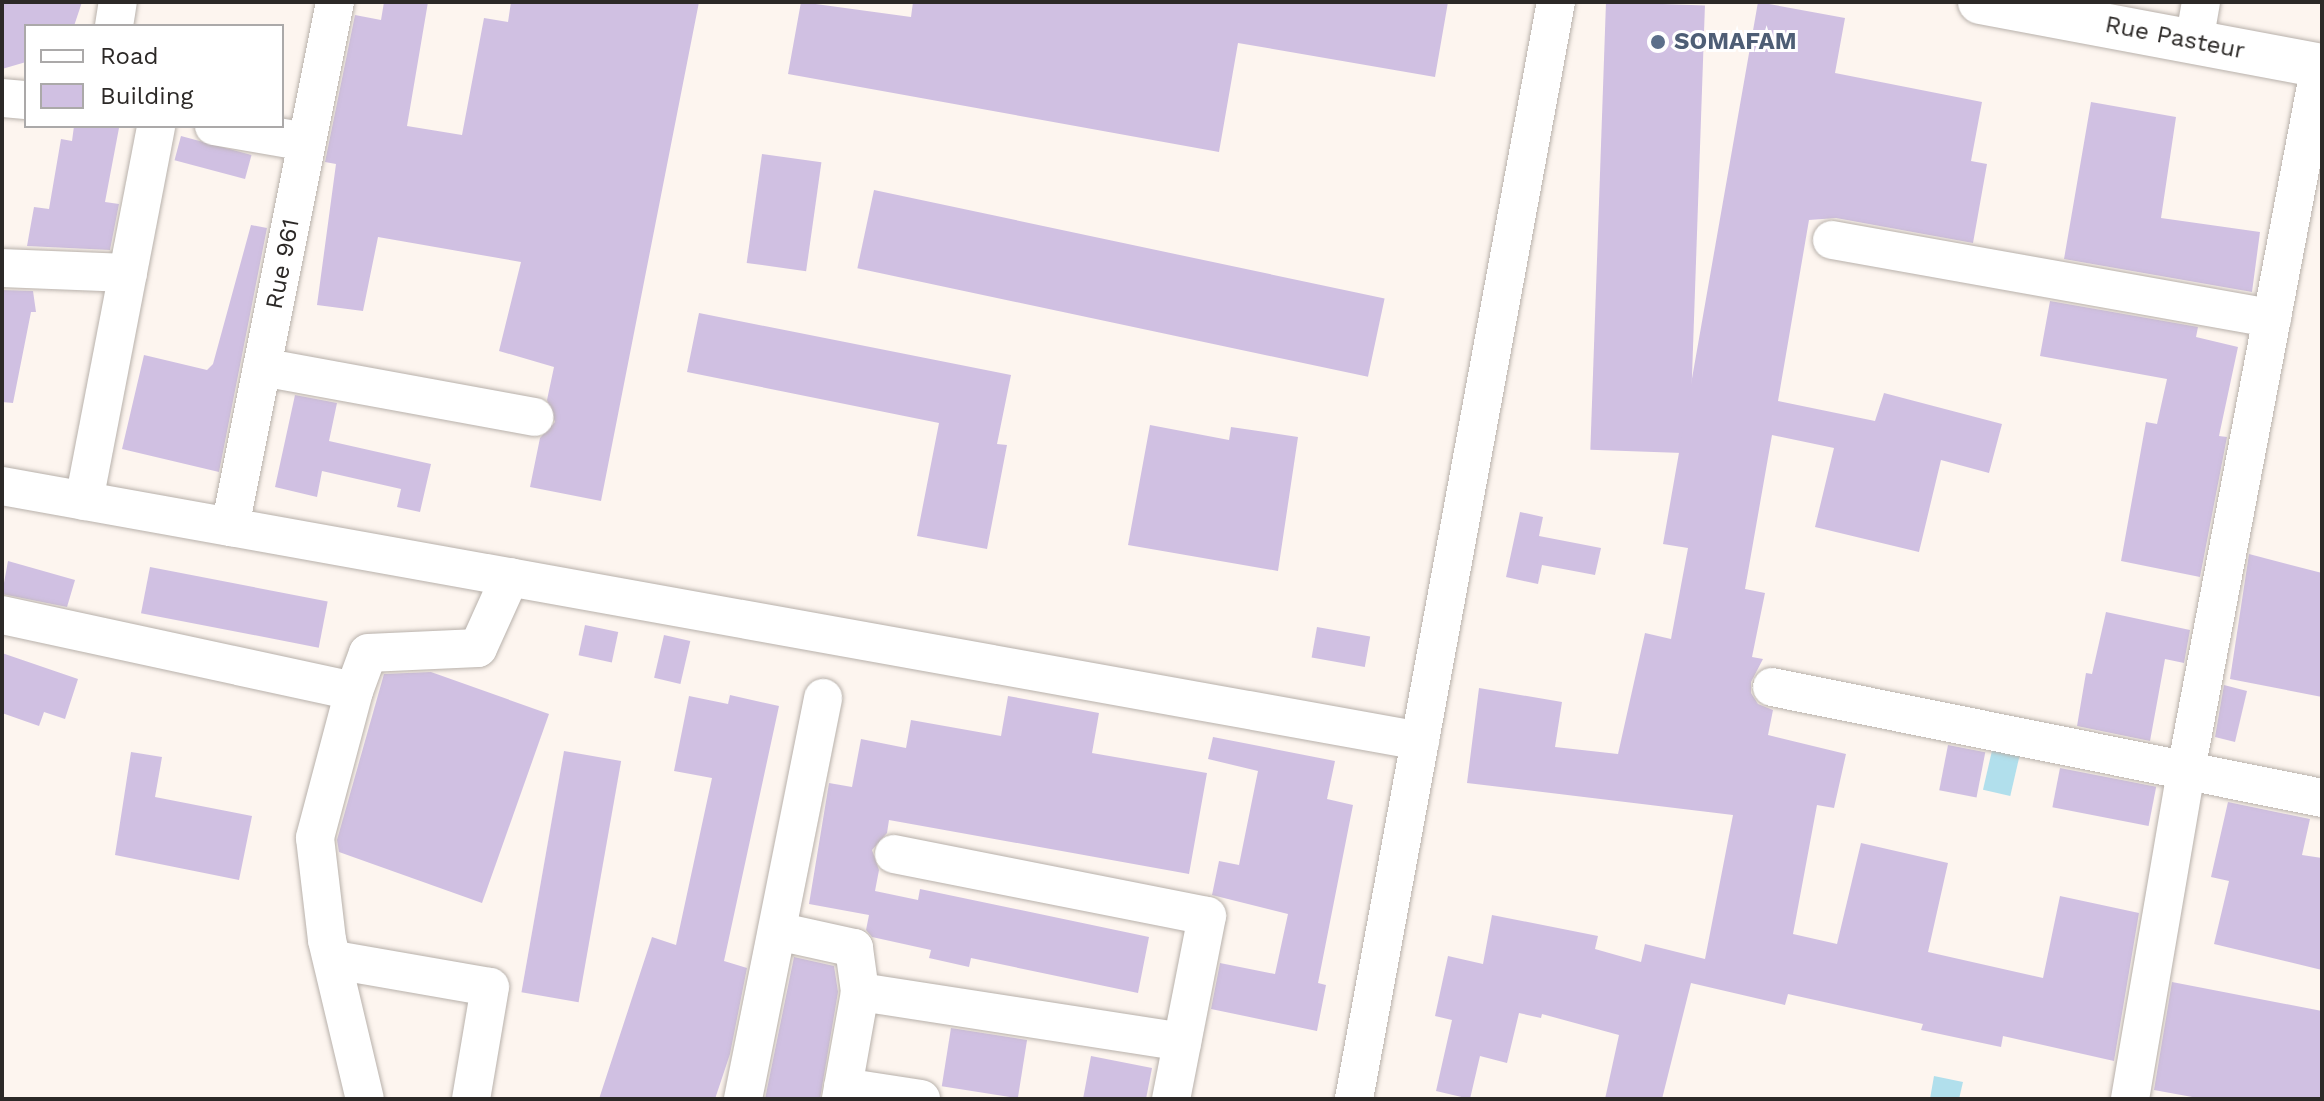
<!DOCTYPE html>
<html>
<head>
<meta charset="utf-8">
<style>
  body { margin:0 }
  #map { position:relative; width:2324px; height:1101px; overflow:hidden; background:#fdf5ef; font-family:"Work Sans",sans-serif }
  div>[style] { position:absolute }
  .water>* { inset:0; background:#b1dfec; transform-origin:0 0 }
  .building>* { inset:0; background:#d0c0e2; transform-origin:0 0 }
  .roads { filter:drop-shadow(0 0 2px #b8b1ab) drop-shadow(0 0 2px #b8b1ab) }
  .minor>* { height:38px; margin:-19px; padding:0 19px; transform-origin:19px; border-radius:19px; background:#fff }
  .major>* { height:44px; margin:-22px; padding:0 22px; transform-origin:22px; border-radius:22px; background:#fff }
  .dots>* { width:22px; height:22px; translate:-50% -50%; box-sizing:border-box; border:4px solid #fff; border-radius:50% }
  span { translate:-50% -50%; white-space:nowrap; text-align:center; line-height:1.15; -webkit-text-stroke:6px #fff; paint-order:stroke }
  .street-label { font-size:24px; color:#2c2927 }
  .service-label { font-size:24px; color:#4e5e75; font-weight:700 }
  .left { translate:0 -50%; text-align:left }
  .frame { position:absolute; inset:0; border:4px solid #2c2927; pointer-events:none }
  .legend { position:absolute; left:24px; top:24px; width:260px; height:104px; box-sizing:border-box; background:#fff; border:2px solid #aba9a9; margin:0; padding:10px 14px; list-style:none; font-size:24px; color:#2c2927 }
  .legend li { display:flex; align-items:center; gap:16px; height:40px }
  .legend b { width:40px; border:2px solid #aba9a9 }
</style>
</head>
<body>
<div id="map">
  <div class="water">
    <div style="left:1994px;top:742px;width:28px;height:49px;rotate:13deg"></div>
    <div style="clip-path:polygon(1934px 1076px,1963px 1082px,1959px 1099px,1930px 1099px)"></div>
  </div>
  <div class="building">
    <div style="clip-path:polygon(2px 2px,82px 2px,74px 26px,26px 26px,26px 62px,2px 69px)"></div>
    <div style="clip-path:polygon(384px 2px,428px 2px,407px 126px,462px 135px,484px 18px,508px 22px,511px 2px,699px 2px,601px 501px,530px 487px,540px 438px,555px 422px,547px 400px,554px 367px,499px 351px,521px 262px,378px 237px,363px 311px,317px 305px,336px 164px,325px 162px,355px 15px,381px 20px)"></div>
    <div style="clip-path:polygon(801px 2px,911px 17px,913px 2px,1448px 2px,1435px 77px,1238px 43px,1219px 152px,788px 74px)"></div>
    <div style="left:1606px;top:2px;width:99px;height:448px;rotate:2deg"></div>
    <div style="clip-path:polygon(1758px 2px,1845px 18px,1835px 73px,1982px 102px,1971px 161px,1987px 164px,1973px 243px,1836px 218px,1809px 220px,1778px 401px,1875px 421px,1884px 393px,2002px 424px,1989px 473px,1941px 460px,1919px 552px,1815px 527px,1834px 448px,1772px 435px,1745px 589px,1765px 593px,1752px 657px,1763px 659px,1751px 682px,1751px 693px,1758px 704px,1773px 710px,1768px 735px,1846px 754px,1834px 808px,1817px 805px,1793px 934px,1837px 944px,1861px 843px,1948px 863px,1928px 952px,2043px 978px,2060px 896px,2139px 913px,2114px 1061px,2003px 1036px,2001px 1047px,1921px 1030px,1923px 1024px,1788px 994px,1785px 1005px,1691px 983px,1662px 1099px,1605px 1099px,1619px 1035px,1542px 1014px,1541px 1018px,1519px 1013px,1507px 1063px,1480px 1056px,1470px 1099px,1436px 1091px,1452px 1020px,1435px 1016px,1448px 956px,1483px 964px,1492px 915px,1598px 936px,1595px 949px,1641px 962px,1645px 944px,1705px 959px,1733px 815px,1467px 783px,1479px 688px,1562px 702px,1555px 747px,1618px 754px,1645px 633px,1671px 639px,1688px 548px,1663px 544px)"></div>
    <div style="clip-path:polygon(2091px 102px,2176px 117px,2161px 218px,2260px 232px,2252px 292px,2064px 259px)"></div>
    <div style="clip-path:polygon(74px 126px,119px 128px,105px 202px,119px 204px,110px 250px,27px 246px,34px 207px,49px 209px,61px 139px,72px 141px)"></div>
    <div style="left:181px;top:136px;width:73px;height:25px;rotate:15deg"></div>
    <div style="left:762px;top:154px;width:60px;height:110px;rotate:8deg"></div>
    <div style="left:874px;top:190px;width:522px;height:80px;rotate:12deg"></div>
    <div style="clip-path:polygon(251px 225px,267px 228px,219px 472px,122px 449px,144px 355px,207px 370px,213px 364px)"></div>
    <div style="clip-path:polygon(2px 290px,33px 291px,36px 312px,31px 312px,13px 403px,2px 402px)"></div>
    <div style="clip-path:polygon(2050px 301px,2198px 327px,2196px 337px,2238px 347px,2219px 436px,2227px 437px,2200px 577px,2121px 561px,2146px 422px,2157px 424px,2167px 379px,2040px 356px)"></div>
    <div style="clip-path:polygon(699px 313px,1011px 375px,997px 444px,1007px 445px,987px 549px,917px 536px,939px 423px,687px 372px)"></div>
    <div style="clip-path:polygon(295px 395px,337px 403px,329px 441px,431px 464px,420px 512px,397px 507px,401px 489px,322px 471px,317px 497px,275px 487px)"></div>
    <div style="clip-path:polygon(1150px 425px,1229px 440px,1231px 427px,1298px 437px,1278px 571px,1128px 545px)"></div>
    <div style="clip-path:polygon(1520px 512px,1543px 517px,1539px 536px,1601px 548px,1595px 575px,1542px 565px,1538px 584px,1506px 577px)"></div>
    <div style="clip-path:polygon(2249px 554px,2322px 573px,2322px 697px,2230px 679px)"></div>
    <div style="clip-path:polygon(8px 561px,75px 580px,67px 607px,2px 594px)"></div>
    <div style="left:150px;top:567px;width:181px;height:47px;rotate:11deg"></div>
    <div style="clip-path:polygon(2106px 612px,2190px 630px,2184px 663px,2165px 659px,2150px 741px,2077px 726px,2086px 673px,2092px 674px)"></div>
    <div style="left:585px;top:625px;width:34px;height:31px;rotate:12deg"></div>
    <div style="left:1317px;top:627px;width:54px;height:31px;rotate:10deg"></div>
    <div style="left:664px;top:635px;width:27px;height:44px;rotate:13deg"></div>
    <div style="clip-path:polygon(2px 653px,78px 679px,65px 719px,44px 712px,39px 726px,2px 713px)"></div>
    <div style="clip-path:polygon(431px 672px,549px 714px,482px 903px,339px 852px,337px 840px,384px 674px)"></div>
    <div style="clip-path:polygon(2224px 685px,2247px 691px,2235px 742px,2215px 737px)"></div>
    <div style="clip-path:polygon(730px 695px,779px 706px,724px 961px,747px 968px,730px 1054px,715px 1099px,599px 1099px,652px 937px,676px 945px,712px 778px,674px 771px,689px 696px,728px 704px)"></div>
    <div style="clip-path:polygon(1008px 696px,1099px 713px,1092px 753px,1207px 773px,1189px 874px,889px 820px,887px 833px,872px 850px,879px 870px,875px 891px,918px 900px,920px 889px,1149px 937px,1138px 993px,971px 958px,969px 967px,929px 958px,931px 950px,872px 937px,866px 930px,869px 915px,809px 904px,829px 783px,852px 787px,861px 739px,906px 748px,911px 720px,1001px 736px)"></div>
    <div style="clip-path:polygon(1213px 737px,1335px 761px,1327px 799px,1353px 805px,1318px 983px,1326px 985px,1317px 1031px,1211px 1009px,1220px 963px,1275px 974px,1288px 914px,1212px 895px,1219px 861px,1239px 865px,1258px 771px,1208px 759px)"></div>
    <div style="left:1948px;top:745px;width:38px;height:46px;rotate:11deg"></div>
    <div style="left:564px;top:751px;width:58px;height:245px;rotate:10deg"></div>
    <div style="clip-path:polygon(131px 752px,162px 757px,155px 797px,252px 816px,239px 880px,115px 855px)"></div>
    <div style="left:2060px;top:768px;width:98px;height:40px;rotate:11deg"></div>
    <div style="clip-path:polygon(2228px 802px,2310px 819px,2302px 855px,2322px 858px,2322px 970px,2214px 944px,2229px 881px,2211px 877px)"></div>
    <div style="clip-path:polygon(794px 957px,834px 966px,838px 992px,820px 1099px,765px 1099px)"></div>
    <div style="clip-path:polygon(2172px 982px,2322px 1011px,2322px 1099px,2203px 1099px,2154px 1090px)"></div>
    <div style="left:951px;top:1028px;width:77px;height:59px;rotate:9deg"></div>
    <div style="clip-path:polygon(1091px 1056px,1152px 1068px,1146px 1099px,1083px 1099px)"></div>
  </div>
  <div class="roads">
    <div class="minor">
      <div style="left:114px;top:26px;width:24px;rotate:-81deg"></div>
      <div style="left:2194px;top:42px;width:41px;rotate:-80.1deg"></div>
      <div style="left:2px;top:98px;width:24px;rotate:5deg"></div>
      <div style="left:214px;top:126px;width:94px;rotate:9.8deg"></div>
      <div style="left:1832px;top:240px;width:447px;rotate:10.1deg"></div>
      <div style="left:2px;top:268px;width:126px;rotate:2.3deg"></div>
      <div style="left:262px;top:367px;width:277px;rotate:10.4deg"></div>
      <div style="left:2px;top:486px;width:1441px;rotate:10.19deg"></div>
      <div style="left:84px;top:501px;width:382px;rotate:-79.1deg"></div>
      <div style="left:230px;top:527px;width:535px;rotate:-78.69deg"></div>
      <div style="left:2px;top:615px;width:360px;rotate:12.2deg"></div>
      <div style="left:354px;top:691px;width:152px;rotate:104.9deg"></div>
      <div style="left:315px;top:838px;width:103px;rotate:83.3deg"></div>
      <div style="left:327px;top:940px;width:163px;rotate:76.6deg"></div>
      <div style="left:1772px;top:687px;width:561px;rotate:11.41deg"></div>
      <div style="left:354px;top:691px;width:40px;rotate:-69.8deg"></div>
      <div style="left:368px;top:653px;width:110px;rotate:-2.6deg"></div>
      <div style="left:478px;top:648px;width:78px;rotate:-65.7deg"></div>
      <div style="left:894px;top:854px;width:319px;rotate:11.2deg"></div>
      <div style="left:1207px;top:916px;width:187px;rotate:101.1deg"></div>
      <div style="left:777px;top:931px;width:79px;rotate:12.4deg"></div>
      <div style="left:854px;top:948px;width:44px;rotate:82.2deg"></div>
      <div style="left:860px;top:992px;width:109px;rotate:100.1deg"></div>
      <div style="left:335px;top:960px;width:157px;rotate:9.9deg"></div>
      <div style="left:490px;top:987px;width:114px;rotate:99.6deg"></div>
      <div style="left:860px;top:992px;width:326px;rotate:8.8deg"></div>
      <div style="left:843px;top:1087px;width:79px;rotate:8.7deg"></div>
      <div style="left:743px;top:1099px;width:409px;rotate:-78.7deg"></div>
      <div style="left:1354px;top:1099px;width:1115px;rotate:-79.57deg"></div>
      <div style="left:2130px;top:1099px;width:334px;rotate:-80.3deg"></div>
      <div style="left:2186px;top:770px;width:718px;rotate:-79.24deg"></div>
    </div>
    <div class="major">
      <div style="left:1980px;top:2px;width:348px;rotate:10.6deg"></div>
    </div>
  </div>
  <div class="dots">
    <div style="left:1658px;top:42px;background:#5c6f8a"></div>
  </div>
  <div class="street-label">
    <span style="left:2175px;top:38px;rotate:11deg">Rue Pasteur</span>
    <span style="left:283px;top:264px;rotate:-79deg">Rue 961</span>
  </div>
  <div class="service-label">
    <span class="left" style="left:1674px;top:42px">SOMAFAM</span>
  </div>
  <div class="frame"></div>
  <ul class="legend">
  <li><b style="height:10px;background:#fff"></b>Road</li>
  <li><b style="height:22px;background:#d0c0e2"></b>Building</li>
  </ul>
</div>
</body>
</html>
